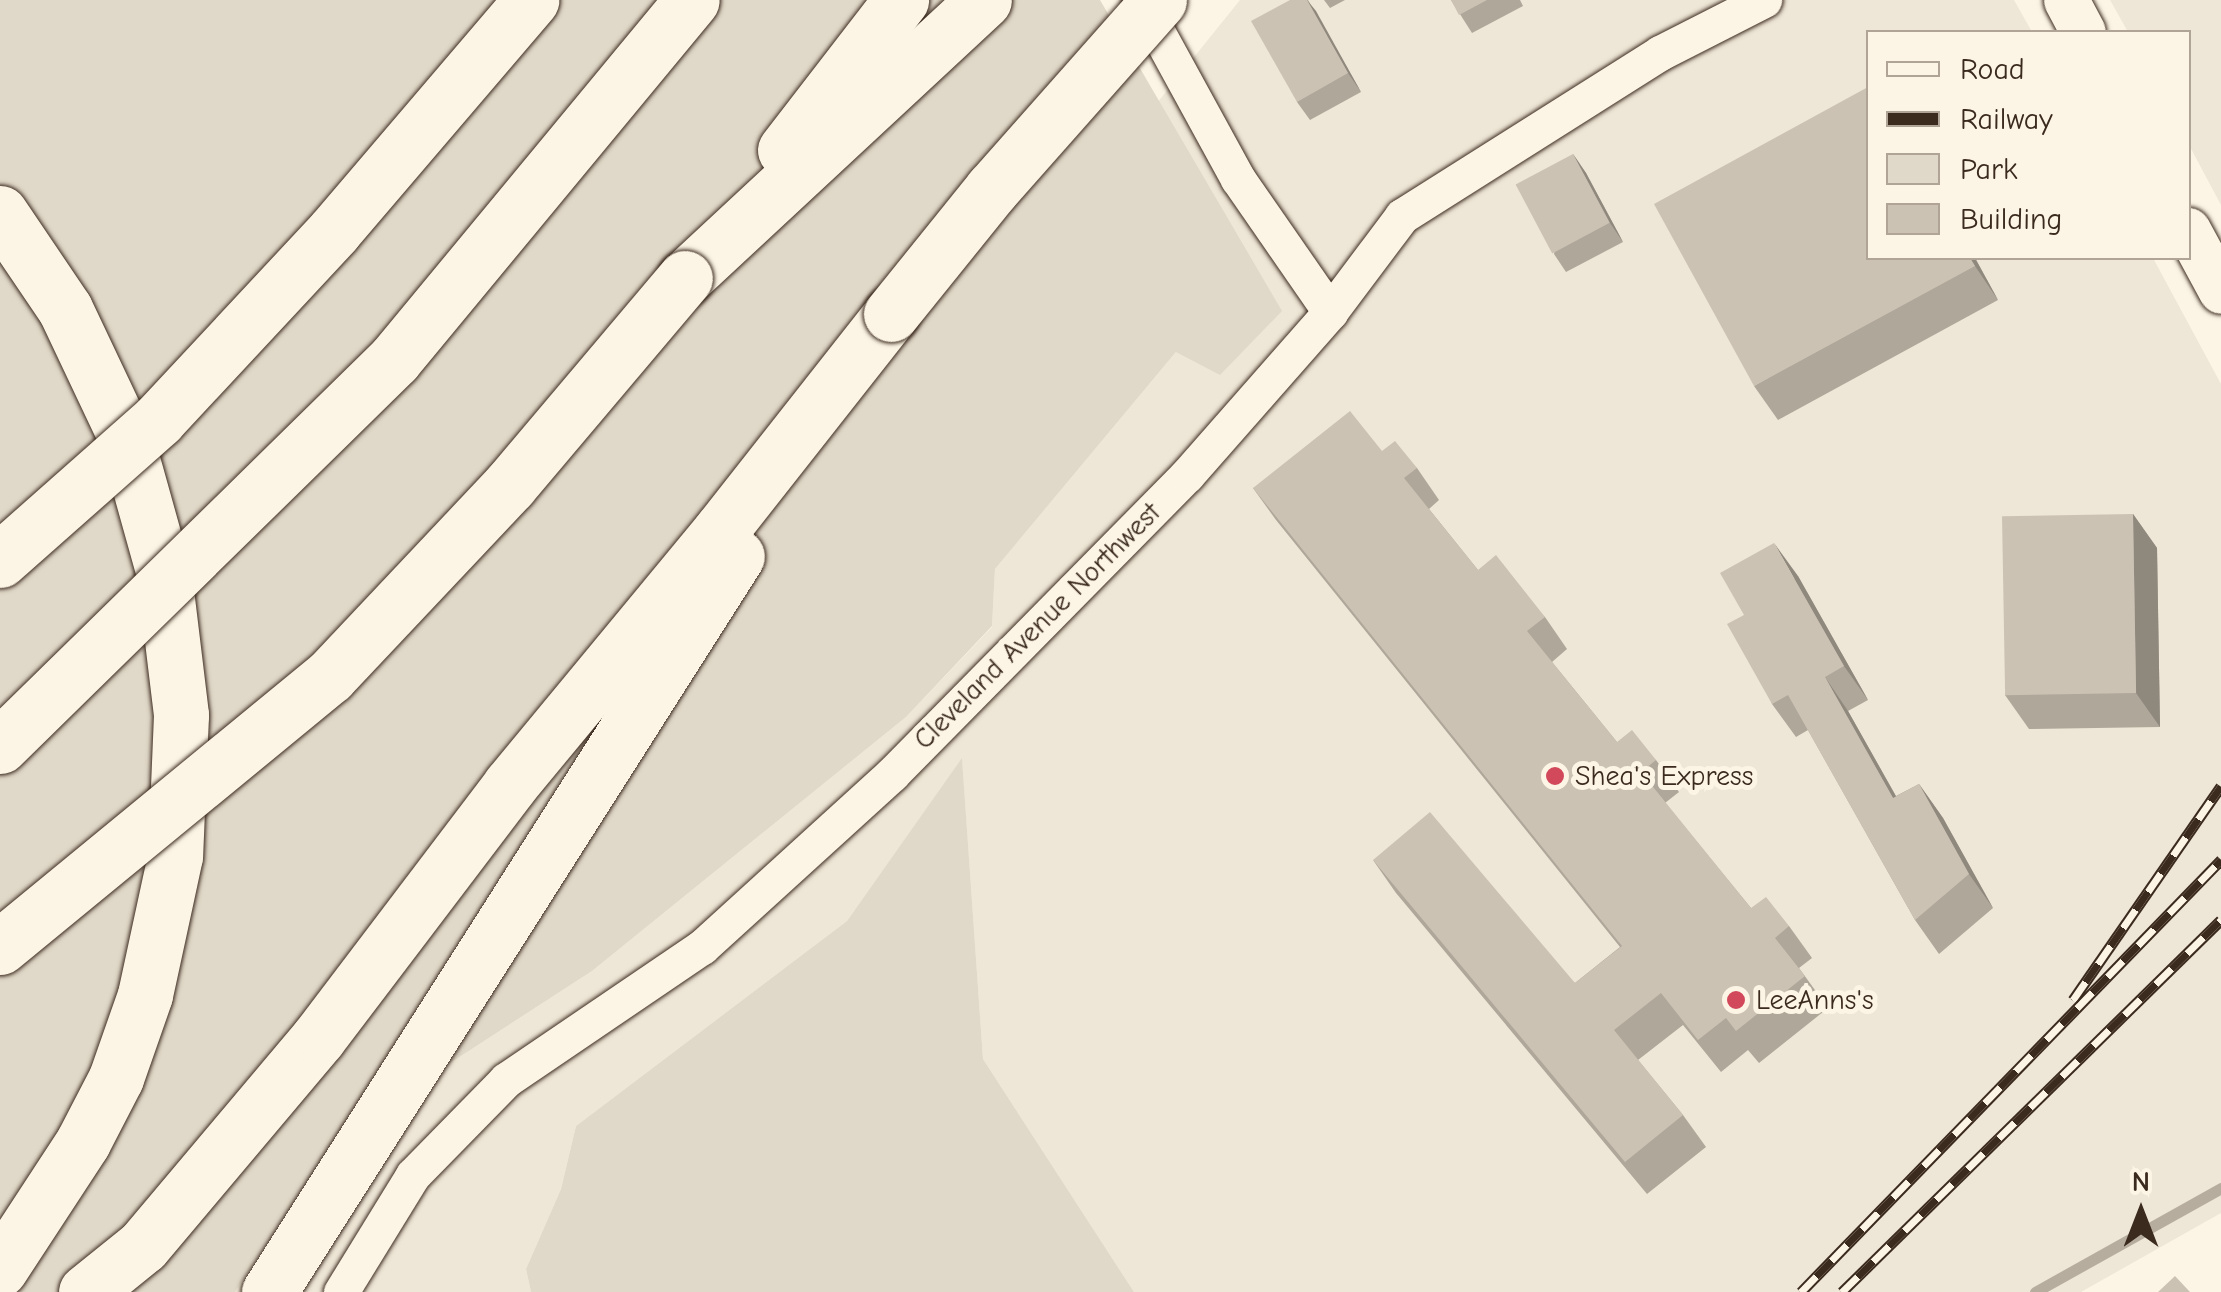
<!DOCTYPE html>
<html>
<head>
<meta charset="utf-8">
<style>
  body { margin:0 }
  #map { position:relative; width:2221px; height:1292px; overflow:hidden; background:#fcf5e5; font-family:"Comic Neue",sans-serif }
  div>[style] { position:absolute }
  .built>* { inset:0; background:#eee6d6 }
  .green>* { inset:0; background:#e0d8c8 }
  .stream>* { height:11px; margin:-5.5px; padding:0 5.5px; transform-origin:5.5px; border-radius:5.5px; background:#b7ad9e }
  .roads { filter:drop-shadow(0 0 2px #3b2a1e) drop-shadow(0 0 2px #3b2a1e) }
  .minor>* { height:35px; margin:-17.5px; padding:0 17.5px; transform-origin:17.5px; border-radius:17.5px; background:#fcf5e5 }
  .tertiary>* { height:45px; margin:-22.5px; padding:0 22.5px; transform-origin:22.5px; border-radius:22.5px; background:#fcf5e5 }
  .motorway>* { height:55px; margin:-27.5px; padding:0 27.5px; transform-origin:27.5px; border-radius:27.5px; background:#fcf5e5 }
  .rail>* { height:11px; margin-top:-5.5px; transform-origin:0; background:repeating-linear-gradient(90deg,#fcf5e5 0 22px,#3b2a1e 0 44px); box-sizing:border-box; border-block:2px solid #3b2a1e }
  .bridges { filter:drop-shadow(0 0 2px #3b2a1e) drop-shadow(0 0 2px #3b2a1e) }
  .motorway-bridge>* { height:55px; margin:-27.5px; padding:0 27.5px; transform-origin:27.5px; border-radius:27.5px; background:#fcf5e5 }
  .wall>* { inset:0; background:#afa79a }
  .shaded-wall>* { inset:0; background:#8f887d }
  .building>* { inset:0; background:#ccc2b3; transform-origin:0 0 }
  .dots>* { width:28px; height:28px; translate:-50% -50%; box-sizing:border-box; border:5px solid #fcf5e5; border-radius:50% }
  span { translate:-50% -50%; white-space:nowrap; text-align:center; line-height:1.15; -webkit-text-stroke:10px #fcf5e5; paint-order:stroke }
  .street-label { font-size:28px; color:#3b2a1e }
  .poi-label { font-size:28px; color:#3b2a1e }
  .left { translate:0 -50%; text-align:left }
  .legend { position:absolute; left:1866px; top:30px; width:325px; height:230px; box-sizing:border-box; background:#fcf5e5; border:2px solid #afa495; margin:0; padding:12px 18px; list-style:none; font-size:30px; color:#3b2a1e }
  .legend li { display:flex; align-items:center; gap:20px; height:50px }
  .legend b { width:50px; border:2px solid #afa495 }
  .north { position:absolute; left:2091px; top:1162px; width:100px; height:100px; -webkit-text-stroke:8px #fcf5e5; paint-order:stroke; rotate:0deg; font-size:28px; font-weight:700; line-height:40px; text-align:center; color:#3b2a1e }
  .north::after { content:''; display:block; margin:auto; width:35px; height:45px; background:#3b2a1e; clip-path:polygon(50% 0,100% 100%,50% 72%,0 100%) }
</style>
</head>
<body>
<div id="map">
  <div class="built">
    <div style="clip-path:polygon(1240px 0,2014px 0,2032px 32px,1868px 32px,1868px 258px,2153px 258px,2221px 384px,2221px 1213px,2081px 1292px,1134px 1292px,983px 1059px,962px 759px,847px 921px,576px 1126px,561px 1189px,526px 1269px,531px 1292px,235px 1292px,339px 1135px,592px 971px,906px 717px,992px 627px,995px 569px,1177px 351px,1281px 311px,1157px 103px)"></div>
    <div style="clip-path:polygon(2110px 0,2221px 0,2221px 205px,2189px 145px,2188px 32px,2128px 32px)"></div>
  </div>
  <div class="green">
    <div style="clip-path:polygon(0 0,1100px 0,1282px 311px,1220px 375px,1176px 352px,995px 569px,992px 626px,906px 717px,592px 971px,339px 1135px,235px 1292px,0 1292px)"></div>
    <div style="clip-path:polygon(962px 758px,983px 1059px,1134px 1292px,531px 1292px,526px 1269px,561px 1189px,576px 1126px,847px 921px)"></div>
  </div>
  <div class="stream">
    <div style="left:2035px;top:1292px;width:213px;rotate:-29.2deg"></div>
  </div>
  <div class="roads">
    <div class="minor">
      <div style="left:1140px;top:0;width:204px;rotate:61.3deg"></div>
      <div style="left:1238px;top:179px;width:162px;rotate:55.3deg"></div>
      <div style="left:341px;top:1292px;width:137px;rotate:-58.4deg"></div>
      <div style="left:413px;top:1175px;width:133px;rotate:-45.6deg"></div>
      <div style="left:506px;top:1080px;width:237px;rotate:-34.2deg"></div>
      <div style="left:702px;top:947px;width:257px;rotate:-42.3deg"></div>
      <div style="left:892px;top:774px;width:420px;rotate:-45.4deg"></div>
      <div style="left:1187px;top:475px;width:217px;rotate:-48.7deg"></div>
      <div style="left:1330px;top:312px;width:120px;rotate:-53.1deg"></div>
      <div style="left:1402px;top:216px;width:305px;rotate:-32.3deg"></div>
      <div style="left:1660px;top:53px;width:117px;rotate:-27deg"></div>
    </div>
    <div class="tertiary">
      <div style="left:2066px;top:0;width:36px;rotate:62deg"></div>
      <div style="left:2188px;top:230px;width:69px;rotate:61.6deg"></div>
    </div>
    <div class="motorway">
      <div style="left:785px;top:150px;width:190px;rotate:-52.3deg"></div>
      <div style="left:0;top:213px;width:116px;rotate:55.9deg"></div>
      <div style="left:65px;top:309px;width:143px;rotate:64.7deg"></div>
      <div style="left:126px;top:438px;width:141px;rotate:74.4deg"></div>
      <div style="left:164px;top:574px;width:142px;rotate:83.1deg"></div>
      <div style="left:181px;top:715px;width:141px;rotate:92.4deg"></div>
      <div style="left:175px;top:856px;width:142px;rotate:102.2deg"></div>
      <div style="left:145px;top:995px;width:88px;rotate:109.3deg"></div>
      <div style="left:116px;top:1078px;width:72px;rotate:117.3deg"></div>
      <div style="left:83px;top:1142px;width:152px;rotate:123.2deg"></div>
      <div style="left:685px;top:278px;width:408px;rotate:-42.9deg"></div>
      <div style="left:86px;top:1292px;width:73px;rotate:-38.9deg"></div>
      <div style="left:143px;top:1246px;width:273px;rotate:-49.9deg"></div>
      <div style="left:319px;top:1037px;width:316px;rotate:-52.8deg"></div>
      <div style="left:510px;top:785px;width:331px;rotate:-50.4deg"></div>
      <div style="left:721px;top:530px;width:275px;rotate:-51.8deg"></div>
      <div style="left:269px;top:1292px;width:872px;rotate:-57.55deg"></div>
    </div>
  </div>
  <div class="rail">
    <div style="left:2073px;top:1000px;width:260px;rotate:-55.3deg"></div>
    <div style="left:1801px;top:1292px;width:603px;rotate:-45.81deg"></div>
    <div style="left:1842px;top:1292px;width:531px;rotate:-44.47deg"></div>
  </div>
  <div class="bridges">
    <div class="motorway-bridge">
      <div style="left:891px;top:314px;width:161px;rotate:-51.1deg"></div>
      <div style="left:992px;top:189px;width:252px;rotate:-48.5deg"></div>
      <div style="left:0;top:560px;width:211px;rotate:-41.5deg"></div>
      <div style="left:158px;top:420px;width:258px;rotate:-47deg"></div>
      <div style="left:334px;top:231px;width:304px;rotate:-49.5deg"></div>
      <div style="left:0;top:746px;width:552px;rotate:-44.41deg"></div>
      <div style="left:394px;top:360px;width:467px;rotate:-50.4deg"></div>
      <div style="left:0;top:947px;width:427px;rotate:-39.4deg"></div>
      <div style="left:330px;top:676px;width:262px;rotate:-46.7deg"></div>
      <div style="left:510px;top:485px;width:271px;rotate:-49.8deg"></div>
    </div>
  </div>
  <div class="wall">
    <div style="clip-path:polygon(1290px 0,1308px 0,1361px 92px,1310px 120px,1297px 102px)"></div>
    <div style="clip-path:polygon(1324px 0,1345px 0,1330px 8px)"></div>
    <div style="clip-path:polygon(1451px 0,1520px 0,1523px 6px,1472px 33px)"></div>
    <div style="clip-path:polygon(1573px 154px,1586px 173px,1623px 242px,1566px 272px,1554px 254px)"></div>
    <div style="clip-path:polygon(1975px 258px,1998px 300px,1778px 420px,1754px 386px)"></div>
    <div style="clip-path:polygon(1382px 451px,1417px 468px,1439px 500px,1429px 509px,1478px 570px,1545px 617px,1567px 649px,1552px 662px,1617px 742px,1656px 760px,1679px 792px,1665px 803px,1751px 908px,1789px 926px,1812px 958px,1799px 968px,1828px 1008px,1759px 1063px,1748px 1050px,1721px 1072px,1683px 1025px,1638px 1060px,1683px 1115px,1706px 1147px,1647px 1194px,1396px 893px,1373px 860px,1575px 983px,1620px 947px,1276px 520px,1253px 488px)"></div>
    <div style="clip-path:polygon(2133px 514px,2157px 548px,2160px 727px,2029px 729px,2005px 695px)"></div>
    <div style="clip-path:polygon(1798px 576px,1868px 700px,1848px 711px,1896px 796px,1919px 784px,1943px 818px,1993px 908px,1939px 954px,1915px 920px,1808px 730px,1796px 737px,1772px 704px,1744px 615px)"></div>
  </div>
  <div class="shaded-wall">
    <div style="clip-path:polygon(1307px 0,1316px 11px,1361px 92px,1348px 73px)"></div>
    <div style="clip-path:polygon(1573px 154px,1586px 173px,1623px 242px,1610px 223px)"></div>
    <div style="clip-path:polygon(1970px 258px,1975px 258px,1998px 300px,1975px 266px)"></div>
    <div style="clip-path:polygon(2133px 514px,2157px 548px,2160px 727px,2136px 693px)"></div>
    <div style="clip-path:polygon(1774px 543px,1798px 576px,1868px 700px,1844px 666px)"></div>
    <div style="clip-path:polygon(1825px 677px,1848px 711px,1916px 832px,1893px 798px)"></div>
    <div style="clip-path:polygon(1919px 784px,1943px 818px,1993px 908px,1969px 874px)"></div>
  </div>
  <div class="building">
    <div style="clip-path:polygon(1290px 0,1307px 0,1348px 73px,1297px 102px,1251px 21px)"></div>
    <div style="clip-path:polygon(1451px 0,1487px 0,1459px 15px)"></div>
    <div style="clip-path:polygon(1868px 87px,1868px 258px,1970px 258px,1975px 266px,1754px 386px,1654px 204px)"></div>
    <div style="left:1573px;top:154px;width:78px;height:65px;rotate:62deg"></div>
    <div style="clip-path:polygon(1350px 411px,1382px 451px,1395px 441px,1417px 468px,1404px 478px,1478px 570px,1496px 555px,1545px 617px,1527px 631px,1617px 742px,1632px 730px,1656px 760px,1641px 772px,1751px 908px,1766px 897px,1789px 926px,1775px 938px,1805px 976px,1736px 1031px,1726px 1018px,1698px 1040px,1661px 993px,1614px 1030px,1683px 1115px,1625px 1162px,1373px 860px,1430px 812px,1575px 983px,1622px 946px,1253px 488px)"></div>
    <div style="left:2133px;top:514px;width:179px;height:131px;rotate:89deg"></div>
    <div style="clip-path:polygon(1774px 543px,1844px 666px,1825px 677px,1893px 798px,1919px 784px,1969px 874px,1915px 920px,1788px 695px,1772px 704px,1727px 624px,1744px 615px,1720px 573px)"></div>
    <div style="clip-path:polygon(2175px 1276px,2190px 1292px,2158px 1292px)"></div>
  </div>
  <div class="dots">
    <div style="left:1555px;top:776px;background:#d1495b"></div>
    <div style="left:1736px;top:1000px;background:#d1495b"></div>
  </div>
  <div class="street-label">
    <span style="left:1037px;top:626px;rotate:-45deg">Cleveland Avenue Northwest</span>
  </div>
  <div class="poi-label">
    <span class="left" style="left:1575px;top:776px">Shea's Express</span>
    <span class="left" style="left:1756px;top:1000px">LeeAnns's</span>
  </div>
  <ul class="legend">
  <li><b style="height:12px;background:#fcf5e5"></b>Road</li>
  <li><b style="height:12px;background:#3b2a1e"></b>Railway</li>
  <li><b style="height:28px;background:#e0d8c8"></b>Park</li>
  <li><b style="height:28px;background:#ccc2b3"></b>Building</li>
  </ul>
  <div class="north">N</div>
</div>
</body>
</html>
